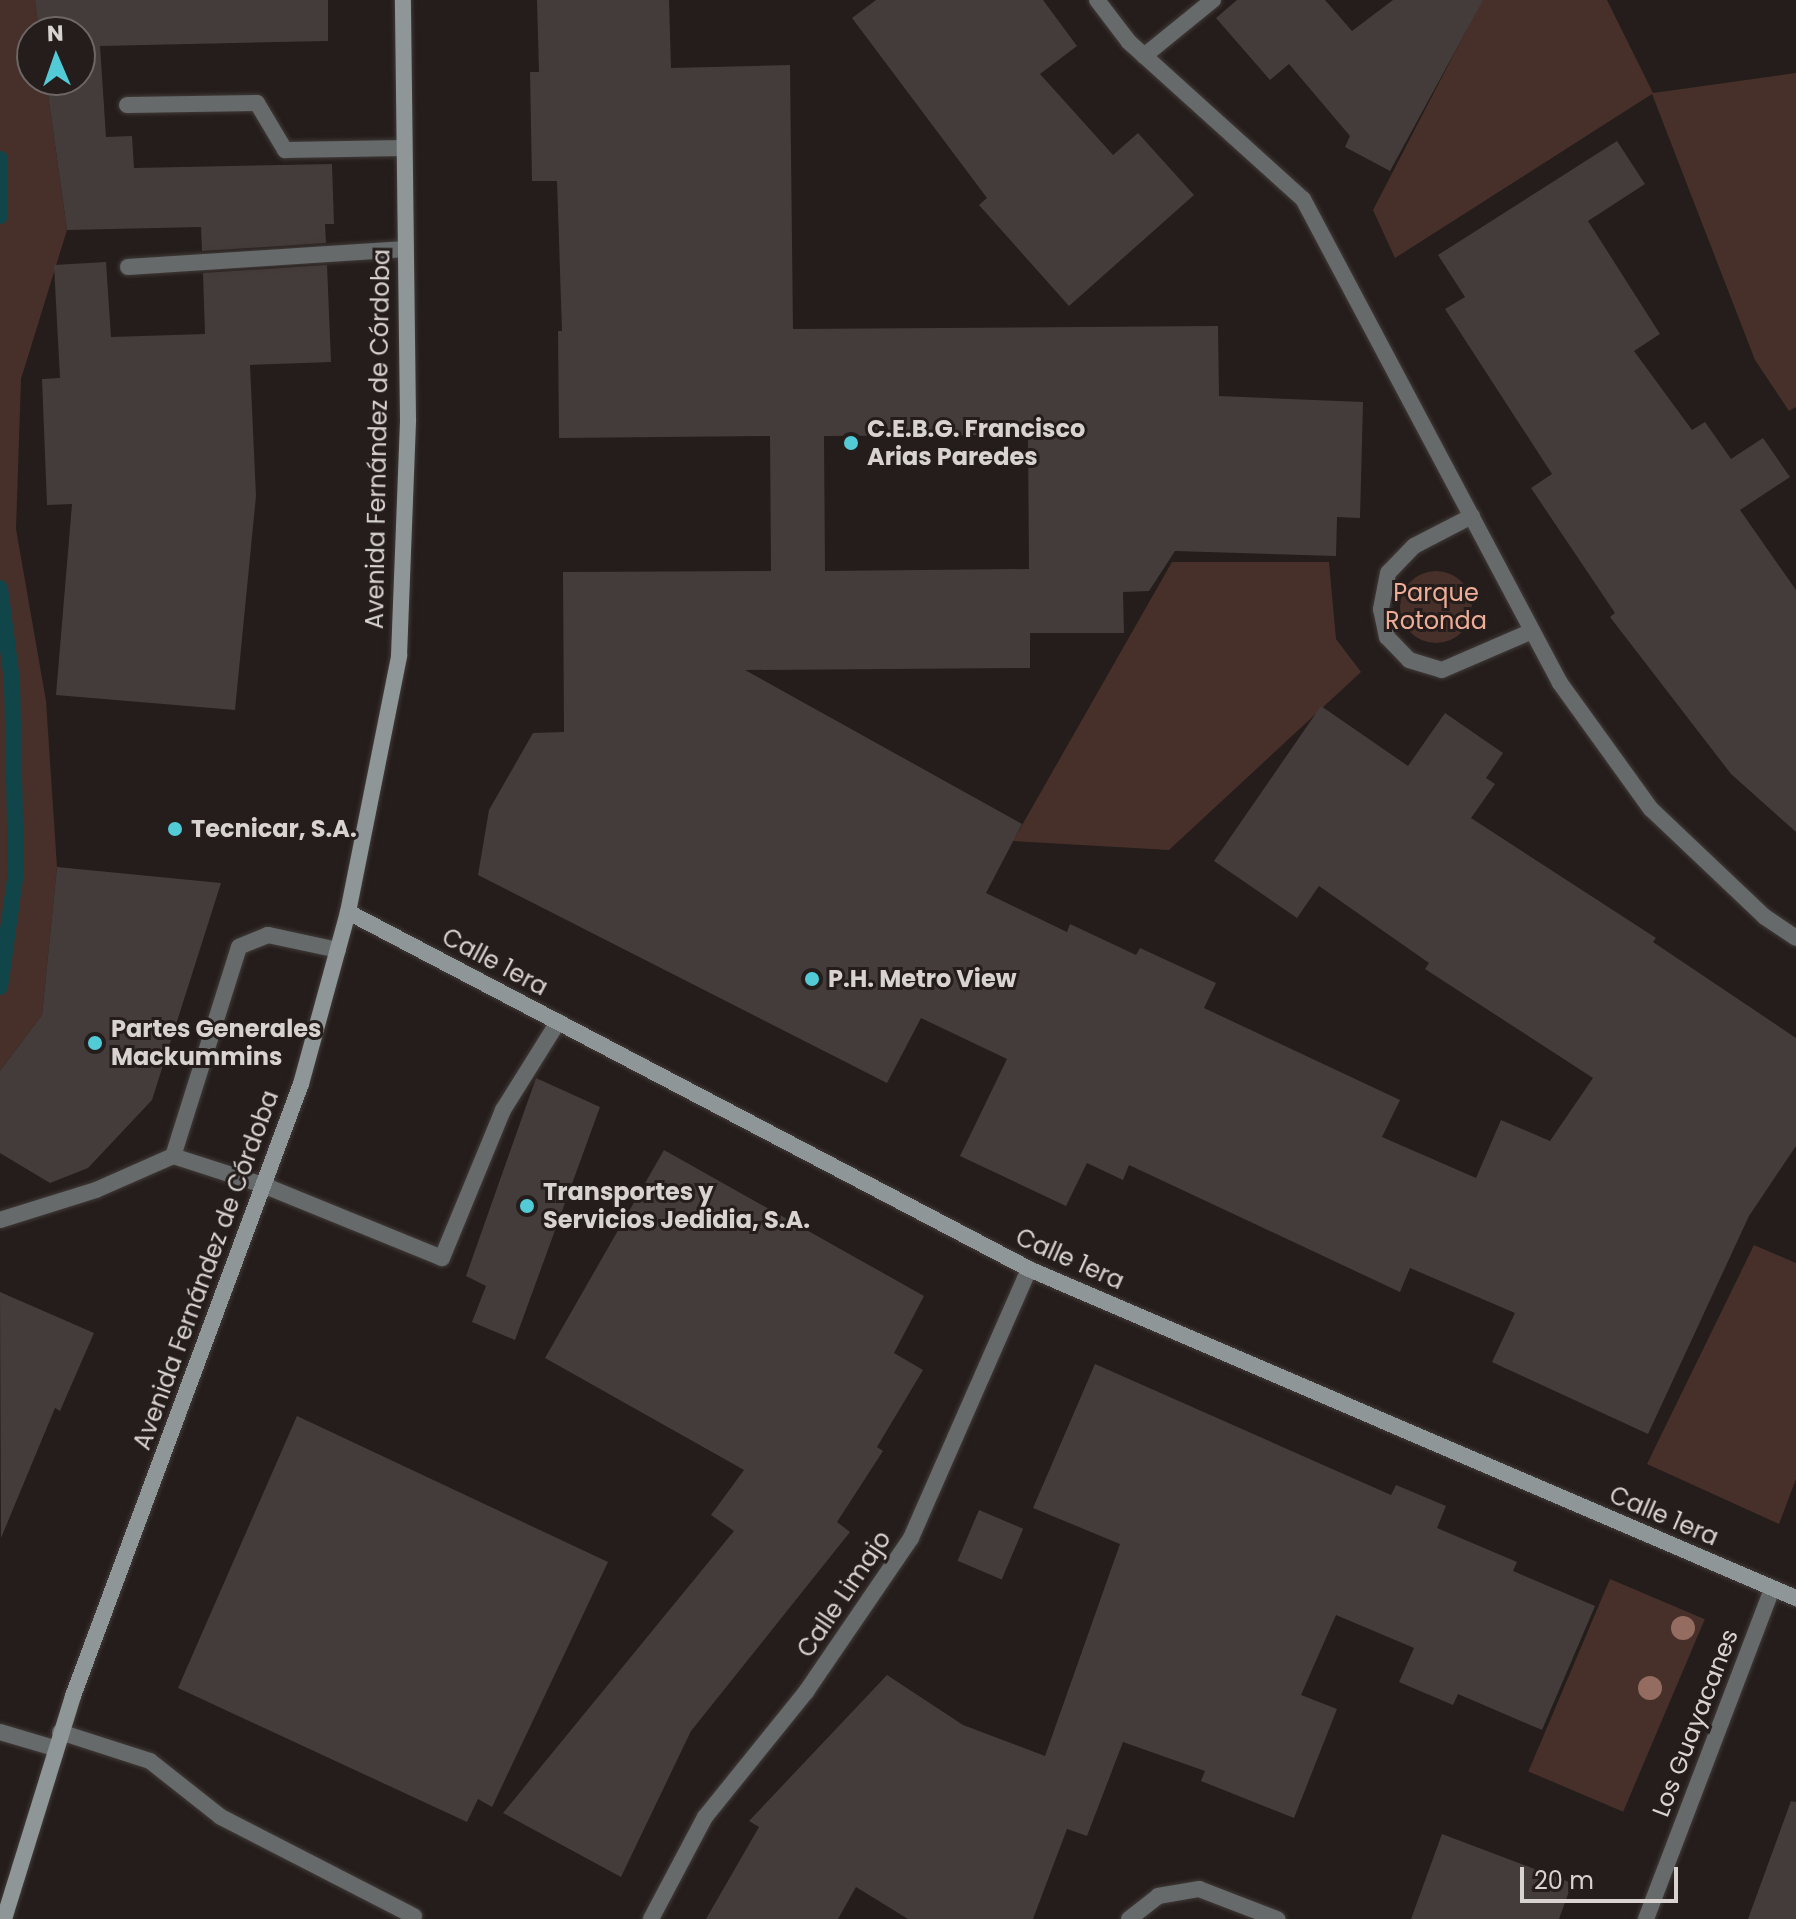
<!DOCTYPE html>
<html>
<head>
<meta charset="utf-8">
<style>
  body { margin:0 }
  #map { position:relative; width:1796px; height:1919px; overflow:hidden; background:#241d1b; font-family:Poppins,sans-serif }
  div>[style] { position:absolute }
  .green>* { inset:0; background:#473029; transform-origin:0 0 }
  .round { border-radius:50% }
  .stream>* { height:16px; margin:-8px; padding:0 8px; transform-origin:8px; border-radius:8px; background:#10454a }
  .building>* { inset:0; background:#443c3a; transform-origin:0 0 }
  .roads { filter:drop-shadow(0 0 2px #413a38) drop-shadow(0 0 2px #413a38) }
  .lane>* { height:16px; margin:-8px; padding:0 8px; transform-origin:8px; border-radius:8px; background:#666a6b }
  .street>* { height:16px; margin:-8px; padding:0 8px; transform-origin:8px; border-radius:8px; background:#666a6b }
  .secondary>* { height:16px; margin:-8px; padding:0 8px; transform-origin:8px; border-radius:8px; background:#8f9697 }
  .trees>* { width:24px; height:24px; margin:-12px; border-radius:50%; background:#946c60 }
  .dots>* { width:22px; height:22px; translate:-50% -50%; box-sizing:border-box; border:4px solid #241d1b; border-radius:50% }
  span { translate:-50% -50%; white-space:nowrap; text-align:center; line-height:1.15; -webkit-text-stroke:6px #241d1b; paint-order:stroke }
  .poi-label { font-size:24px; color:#d8d3d1; font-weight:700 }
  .left { translate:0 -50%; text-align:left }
  .street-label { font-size:24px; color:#d8d3d1 }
  .park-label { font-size:24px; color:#efad98 }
  .north { position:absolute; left:16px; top:16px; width:80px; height:80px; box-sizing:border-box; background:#241d1b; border:2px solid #6c6664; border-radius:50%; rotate:358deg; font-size:22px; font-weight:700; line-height:32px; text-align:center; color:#d8d3d1 }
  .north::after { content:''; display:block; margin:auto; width:28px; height:36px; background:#52cbd7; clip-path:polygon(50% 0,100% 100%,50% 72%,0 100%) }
  .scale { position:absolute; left:1520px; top:1867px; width:158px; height:36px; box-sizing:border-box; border:4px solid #d8d3d1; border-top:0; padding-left:10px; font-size:24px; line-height:28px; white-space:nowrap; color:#d8d3d1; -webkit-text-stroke:6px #241d1b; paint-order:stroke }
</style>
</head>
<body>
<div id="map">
  <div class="green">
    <div style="clip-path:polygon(0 0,35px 0,39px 32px,32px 32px,32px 80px,46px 80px,67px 230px,21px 379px,16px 529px,46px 701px,57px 867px,42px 1015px,0 1071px)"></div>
    <div style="clip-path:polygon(1482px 0,1607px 0,1653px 93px,1796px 73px,1796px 407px,1789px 411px,1755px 360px,1652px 94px,1395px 258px,1373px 210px)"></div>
    <div style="clip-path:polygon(1172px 562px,1329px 562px,1336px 639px,1361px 672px,1169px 850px,1013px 841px)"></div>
    <div class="round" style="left:1400px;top:571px;width:72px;height:72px"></div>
    <div style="clip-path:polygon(1754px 1245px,1796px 1263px,1796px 1479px,1779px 1524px,1647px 1464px)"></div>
    <div style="left:1610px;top:1579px;width:103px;height:209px;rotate:23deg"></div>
  </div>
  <div class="stream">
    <div style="left:0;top:159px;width:57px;rotate:90deg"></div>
    <div style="left:0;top:588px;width:93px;rotate:82.6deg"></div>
    <div style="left:12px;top:680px;width:192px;rotate:88.8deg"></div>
    <div style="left:16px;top:872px;width:116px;rotate:97.9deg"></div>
  </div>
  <div class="building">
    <div style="clip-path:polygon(35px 0,328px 0,328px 41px,100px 46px,106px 137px,132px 136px,134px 168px,332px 164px,334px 224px,325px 224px,326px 243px,202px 251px,201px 227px,67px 230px,46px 80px,80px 80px,80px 32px,39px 32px)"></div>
    <div style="clip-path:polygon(evenodd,537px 0,669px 0,671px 68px,790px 65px,793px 329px,1218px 326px,1219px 396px,1363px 402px,1360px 518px,1337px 517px,1336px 556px,1175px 551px,1149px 591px,1123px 592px,1124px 633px,1030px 633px,1030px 668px,745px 670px,1022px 824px,986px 893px,1067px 932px,1070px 924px,1136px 955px,1140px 948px,1216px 983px,1204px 1008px,1400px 1100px,1382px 1137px,1476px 1178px,1501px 1120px,1550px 1141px,1593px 1078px,1425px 969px,1429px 963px,1319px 886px,1297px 918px,1214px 861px,1321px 706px,1408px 766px,1445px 713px,1503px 753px,1486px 778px,1495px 784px,1471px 818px,1656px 938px,1653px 942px,1796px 1038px,1796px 1146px,1749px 1216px,1648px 1434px,1492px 1362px,1515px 1313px,1410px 1268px,1400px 1292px,1129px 1165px,1123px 1180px,1087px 1163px,1066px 1206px,960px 1156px,1007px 1059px,921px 1018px,887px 1083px,478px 875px,489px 810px,533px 733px,564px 732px,563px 572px,771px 571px,770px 436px,559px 438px,558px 331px,562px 331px,557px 181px,532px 181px,530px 72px,539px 72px,537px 0,1028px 435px,1029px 569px,825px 571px,824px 436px,1028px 435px)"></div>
    <div style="clip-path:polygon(876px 0,1043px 0,1077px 46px,1040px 74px,1113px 155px,1138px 133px,1194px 195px,1069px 306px,979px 205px,987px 198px,852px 18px)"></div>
    <div style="clip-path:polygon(1237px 0,1325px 0,1352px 31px,1393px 0,1483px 0,1390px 171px,1345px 147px,1350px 136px,1289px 64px,1270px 80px,1216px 18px)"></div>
    <div style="clip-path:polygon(1617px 141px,1645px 184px,1588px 221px,1660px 334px,1634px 351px,1692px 430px,1705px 422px,1731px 459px,1763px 438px,1790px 477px,1740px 510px,1796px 590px,1796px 832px,1731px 774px,1610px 617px,1615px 613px,1531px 488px,1552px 474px,1445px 309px,1465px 297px,1438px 255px)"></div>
    <div style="clip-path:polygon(106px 262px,111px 337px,205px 334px,203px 273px,327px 265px,331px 362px,250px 365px,256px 496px,235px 710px,56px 695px,72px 504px,47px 505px,42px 379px,60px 378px,54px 265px)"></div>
    <div style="clip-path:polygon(57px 867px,221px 883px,152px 1100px,88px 1168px,50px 1183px,0 1153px,0 1071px,42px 1015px)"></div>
    <div style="clip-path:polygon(536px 1078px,600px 1107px,515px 1340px,472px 1322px,486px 1286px,466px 1276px)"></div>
    <div style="clip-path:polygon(664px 1150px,924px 1296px,894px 1353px,923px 1370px,877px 1447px,883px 1451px,837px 1522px,850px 1532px,691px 1731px,621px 1877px,503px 1813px,734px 1531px,711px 1515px,744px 1470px,545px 1358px)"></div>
    <div style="clip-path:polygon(0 1292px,94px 1333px,60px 1411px,55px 1408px,1px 1538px)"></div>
    <div style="clip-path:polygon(1095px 1364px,1391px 1495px,1396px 1485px,1446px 1506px,1437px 1528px,1517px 1562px,1513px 1571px,1595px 1606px,1542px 1730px,1458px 1694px,1453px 1705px,1399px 1682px,1414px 1648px,1336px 1615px,1301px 1695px,1337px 1709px,1294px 1818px,1201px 1781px,1205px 1771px,1123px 1742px,1087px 1836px,1067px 1829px,1033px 1919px,908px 1919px,856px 1887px,838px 1919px,706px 1919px,759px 1827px,749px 1821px,887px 1675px,963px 1725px,1045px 1756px,1120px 1544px,1033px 1508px)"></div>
    <div style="clip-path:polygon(297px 1416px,608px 1562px,492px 1807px,478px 1799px,467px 1822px,178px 1688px)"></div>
    <div style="left:979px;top:1510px;width:48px;height:55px;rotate:23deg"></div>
    <div style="clip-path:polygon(1791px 1801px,1796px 1802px,1796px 1919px,1748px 1919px)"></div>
    <div style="clip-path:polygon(1442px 1834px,1572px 1883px,1559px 1919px,1411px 1919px)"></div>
  </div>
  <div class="roads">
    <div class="lane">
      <div style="left:1144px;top:56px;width:89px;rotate:-39.1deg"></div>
      <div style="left:127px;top:105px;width:130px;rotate:-0.9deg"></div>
      <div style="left:257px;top:103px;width:55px;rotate:59.2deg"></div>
      <div style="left:285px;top:150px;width:119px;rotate:-1deg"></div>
      <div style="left:128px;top:267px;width:278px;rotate:-3.7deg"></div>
      <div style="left:338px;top:950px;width:72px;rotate:-167.9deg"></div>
      <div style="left:268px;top:935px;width:31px;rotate:158deg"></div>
      <div style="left:239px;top:947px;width:219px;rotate:107.5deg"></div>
      <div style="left:173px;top:1156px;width:95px;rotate:17.9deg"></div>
      <div style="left:263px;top:1185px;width:193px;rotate:22.2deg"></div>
      <div style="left:442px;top:1258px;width:160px;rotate:-67.6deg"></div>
      <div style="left:503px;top:1110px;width:104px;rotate:-58deg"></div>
      <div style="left:0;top:1220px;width:101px;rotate:-17.4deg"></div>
      <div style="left:96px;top:1190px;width:84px;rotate:-23.8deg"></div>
      <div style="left:0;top:1732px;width:56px;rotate:16.5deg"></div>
      <div style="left:60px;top:1732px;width:95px;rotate:17.9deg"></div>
      <div style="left:150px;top:1761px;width:90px;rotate:38.3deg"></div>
      <div style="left:221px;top:1817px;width:217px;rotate:27.2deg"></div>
    </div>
    <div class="street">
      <div style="left:1097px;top:0;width:53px;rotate:52.7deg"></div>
      <div style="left:1129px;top:42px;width:234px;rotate:42.1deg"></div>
      <div style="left:1303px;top:199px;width:548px;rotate:62.03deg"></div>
      <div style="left:1560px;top:683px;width:155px;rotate:54.2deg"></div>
      <div style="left:1651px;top:809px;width:157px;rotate:43.5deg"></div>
      <div style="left:1765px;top:917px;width:37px;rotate:34deg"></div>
      <div style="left:1472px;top:516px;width:65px;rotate:152.7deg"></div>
      <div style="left:1414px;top:546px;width:37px;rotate:134deg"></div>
      <div style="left:1388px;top:573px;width:37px;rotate:101deg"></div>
      <div style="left:1381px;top:609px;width:29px;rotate:78deg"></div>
      <div style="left:1387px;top:637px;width:32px;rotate:46deg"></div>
      <div style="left:1409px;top:660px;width:34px;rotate:17deg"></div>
      <div style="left:1442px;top:670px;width:98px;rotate:-23.4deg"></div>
      <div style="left:651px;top:1919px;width:115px;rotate:-62.1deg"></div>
      <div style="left:705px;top:1817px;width:161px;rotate:-51.1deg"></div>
      <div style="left:806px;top:1692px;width:186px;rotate:-55.7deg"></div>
      <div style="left:911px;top:1538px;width:294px;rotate:-66.3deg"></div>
      <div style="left:1129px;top:1919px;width:37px;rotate:-38deg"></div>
      <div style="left:1158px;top:1896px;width:42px;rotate:-9.7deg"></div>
      <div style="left:1199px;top:1889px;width:84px;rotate:21deg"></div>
      <div style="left:1646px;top:1919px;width:353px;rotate:-69.1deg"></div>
    </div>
    <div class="secondary">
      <div style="left:348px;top:912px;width:769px;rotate:27.66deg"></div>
      <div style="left:1029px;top:1269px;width:835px;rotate:23.22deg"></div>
      <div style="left:4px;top:1919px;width:233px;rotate:-72.8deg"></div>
      <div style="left:73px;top:1696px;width:653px;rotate:-69.57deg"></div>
      <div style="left:301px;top:1084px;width:178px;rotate:-74.7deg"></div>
      <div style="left:348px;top:912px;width:261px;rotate:-78.7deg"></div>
      <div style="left:399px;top:656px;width:237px;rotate:-87.8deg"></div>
      <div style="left:408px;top:419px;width:419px;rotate:-90.7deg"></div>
    </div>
  </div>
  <div class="trees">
    <div style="left:1683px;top:1628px"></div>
    <div style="left:1650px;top:1688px"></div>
  </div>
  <div class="dots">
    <div style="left:851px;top:443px;background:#52cbd7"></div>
    <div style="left:175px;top:829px;background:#52cbd7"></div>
    <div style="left:812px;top:979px;background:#52cbd7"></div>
    <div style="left:95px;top:1043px;background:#52cbd7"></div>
    <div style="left:527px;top:1206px;background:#52cbd7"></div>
  </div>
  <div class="poi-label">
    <span class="left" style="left:867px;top:443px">C.E.B.G. Francisco<br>Arias Paredes</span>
    <span class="left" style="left:191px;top:829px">Tecnicar, S.A.</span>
    <span class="left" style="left:828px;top:979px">P.H. Metro View</span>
    <span class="left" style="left:111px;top:1043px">Partes Generales<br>Mackummins</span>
    <span class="left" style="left:543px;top:1206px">Transportes y<br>Servicios Jedidia, S.A.</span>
  </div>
  <div class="street-label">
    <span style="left:378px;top:439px;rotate:-89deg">Avenida Fernández de Córdoba</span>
    <span style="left:495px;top:962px;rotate:28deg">Calle 1era</span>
    <span style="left:1070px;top:1259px;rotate:24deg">Calle 1era</span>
    <span style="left:206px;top:1270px;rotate:-70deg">Avenida Fernández de Córdoba</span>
    <span style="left:1664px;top:1516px;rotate:23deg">Calle 1era</span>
    <span style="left:844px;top:1594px;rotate:-56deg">Calle Limajo</span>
    <span style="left:1695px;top:1723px;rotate:-69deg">Los Guayacanes</span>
  </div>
  <div class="park-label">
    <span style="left:1436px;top:607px">Parque<br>Rotonda</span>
  </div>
  <div class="north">N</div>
  <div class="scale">20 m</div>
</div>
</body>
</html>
